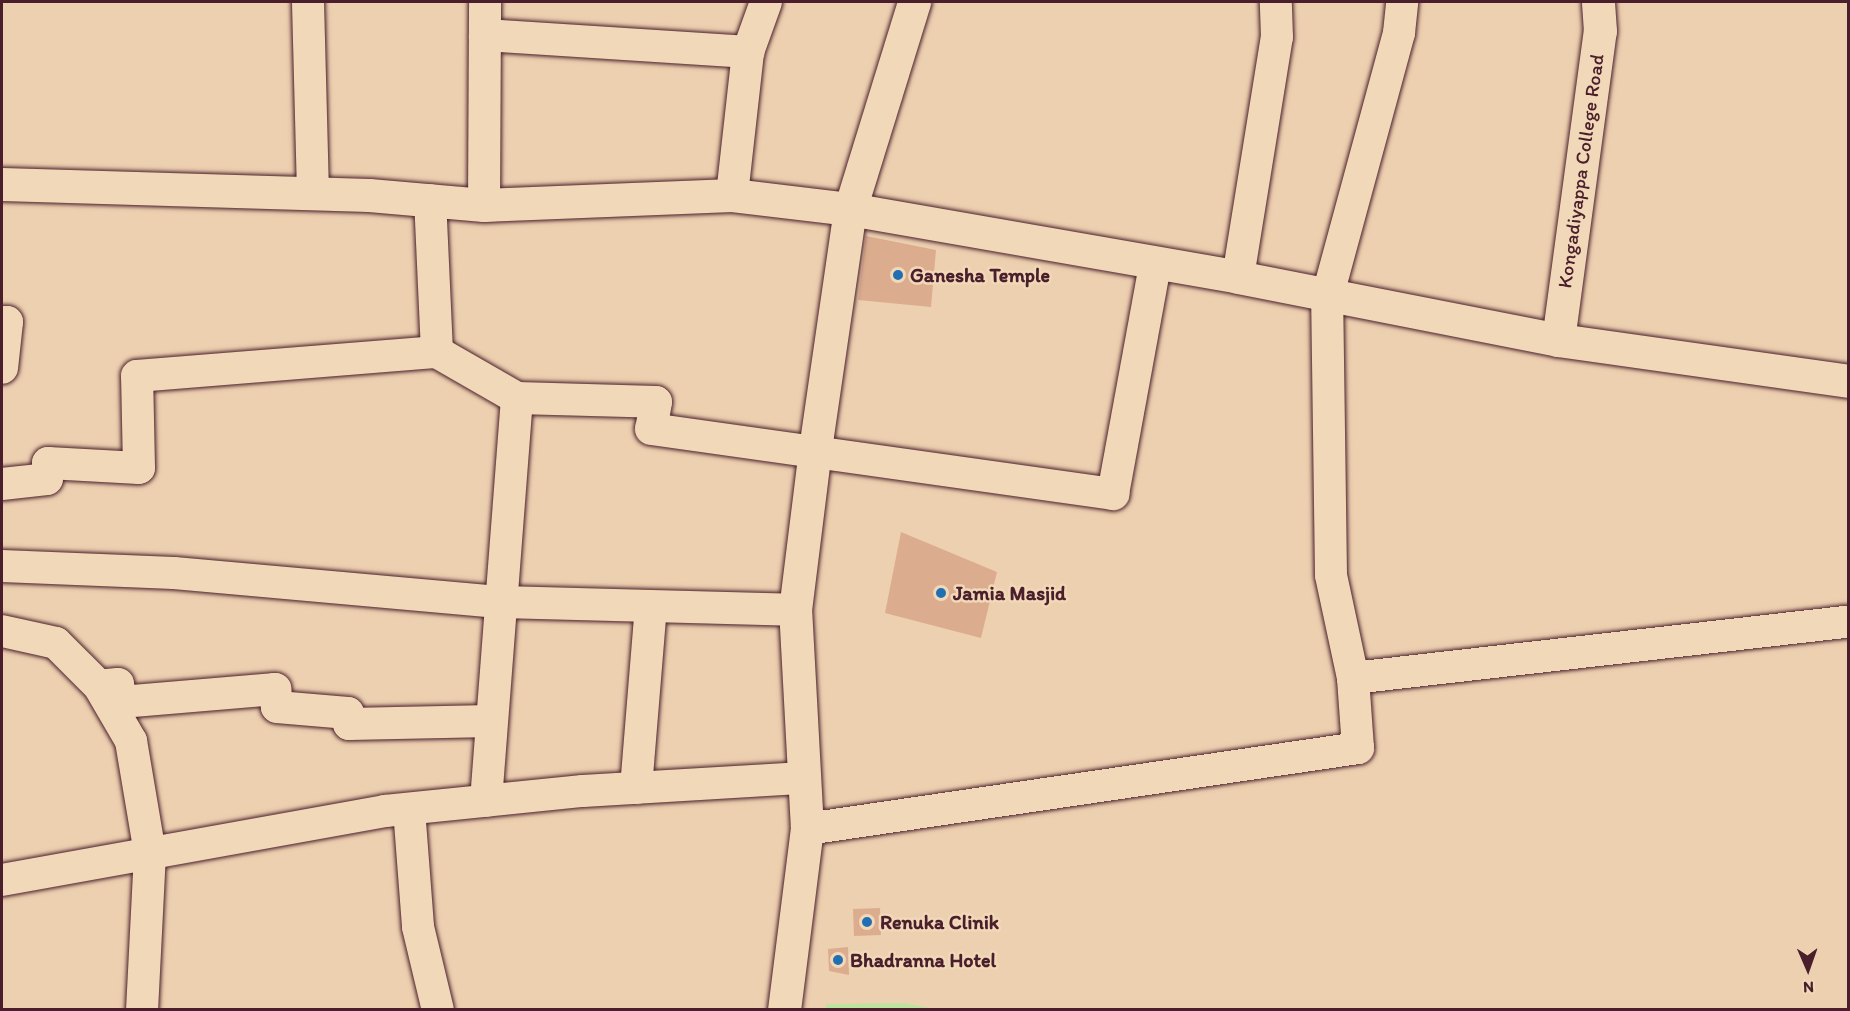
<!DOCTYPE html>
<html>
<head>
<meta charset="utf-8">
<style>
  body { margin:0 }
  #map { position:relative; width:1850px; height:1011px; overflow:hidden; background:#edd0b0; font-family:Itim,sans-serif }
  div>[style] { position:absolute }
  .green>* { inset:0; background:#bde49f }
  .building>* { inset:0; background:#dcac8e; transform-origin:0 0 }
  .roads { filter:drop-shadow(0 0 2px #4a1f2b) drop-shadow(0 0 2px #4a1f2b) }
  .minor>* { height:32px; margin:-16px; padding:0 16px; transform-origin:16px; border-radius:16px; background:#f1d8b8 }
  .tertiary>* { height:33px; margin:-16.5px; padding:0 16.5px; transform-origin:16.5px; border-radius:16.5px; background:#f1d8b8 }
  .dots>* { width:16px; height:16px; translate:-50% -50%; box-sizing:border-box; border:3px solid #f1d8b8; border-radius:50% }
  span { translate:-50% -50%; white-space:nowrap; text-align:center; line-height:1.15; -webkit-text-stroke:5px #f1d8b8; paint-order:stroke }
  .street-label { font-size:20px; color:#4a1f2b }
  .poi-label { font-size:20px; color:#4a1f2b; font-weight:700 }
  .left { translate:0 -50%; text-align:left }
  .frame { position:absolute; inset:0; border:3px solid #4a1f2b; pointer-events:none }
  .north { position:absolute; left:1778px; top:939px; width:60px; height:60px; -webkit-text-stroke:4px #f1d8b8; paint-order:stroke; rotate:178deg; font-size:16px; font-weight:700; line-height:24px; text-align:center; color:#4a1f2b }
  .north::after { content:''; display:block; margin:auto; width:21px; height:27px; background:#4a1f2b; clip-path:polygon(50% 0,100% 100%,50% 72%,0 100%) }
</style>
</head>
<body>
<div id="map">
  <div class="green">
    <div style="clip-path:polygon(903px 1003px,936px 1009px,826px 1009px,826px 1004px)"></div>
  </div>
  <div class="building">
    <div style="clip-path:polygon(866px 236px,936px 250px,931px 307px,858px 300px)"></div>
    <div style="clip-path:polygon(901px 532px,997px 572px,981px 638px,885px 613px)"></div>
    <div style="left:880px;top:908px;width:27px;height:27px;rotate:88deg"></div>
    <div style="clip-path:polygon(848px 947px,849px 975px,829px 971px,828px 949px)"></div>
  </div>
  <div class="roads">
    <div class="minor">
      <div style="left:308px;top:2px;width:191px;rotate:88.5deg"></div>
      <div style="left:485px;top:35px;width:264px;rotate:3.7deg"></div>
      <div style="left:732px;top:195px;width:144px;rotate:-83.6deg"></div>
      <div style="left:748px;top:52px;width:53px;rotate:-70.2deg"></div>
      <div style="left:484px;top:205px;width:203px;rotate:-89.7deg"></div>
      <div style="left:1238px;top:277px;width:243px;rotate:-80.8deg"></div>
      <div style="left:1277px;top:37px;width:35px;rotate:-92deg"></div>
      <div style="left:2px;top:322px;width:5px"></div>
      <div style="left:7px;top:322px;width:46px;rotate:96.2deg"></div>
      <div style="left:437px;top:352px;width:92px;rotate:29.9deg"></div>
      <div style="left:517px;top:398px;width:404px;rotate:94.4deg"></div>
      <div style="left:517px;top:398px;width:139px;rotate:1.6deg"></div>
      <div style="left:656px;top:402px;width:27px;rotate:100deg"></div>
      <div style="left:651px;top:429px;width:467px;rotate:8deg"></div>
      <div style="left:1113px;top:494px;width:232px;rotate:-79.6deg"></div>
      <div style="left:2px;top:484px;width:45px;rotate:-6.3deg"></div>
      <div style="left:47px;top:479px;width:16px;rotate:-86deg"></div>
      <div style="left:48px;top:463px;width:91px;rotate:3.1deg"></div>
      <div style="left:139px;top:468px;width:92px;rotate:-91.2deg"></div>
      <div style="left:137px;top:376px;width:301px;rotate:-4.6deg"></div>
      <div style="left:437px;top:352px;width:152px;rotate:-92.6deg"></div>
      <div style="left:2px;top:566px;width:172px;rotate:2.3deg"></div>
      <div style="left:174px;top:573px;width:326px;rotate:5.1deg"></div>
      <div style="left:499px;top:602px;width:296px;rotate:1.5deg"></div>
      <div style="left:2px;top:631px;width:55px;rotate:12.5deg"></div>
      <div style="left:56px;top:643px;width:61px;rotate:45deg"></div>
      <div style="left:99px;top:686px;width:64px;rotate:59.8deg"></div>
      <div style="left:131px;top:741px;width:114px;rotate:80.4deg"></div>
      <div style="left:150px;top:853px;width:157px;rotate:92.9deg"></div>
      <div style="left:1353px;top:678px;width:105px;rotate:-102.1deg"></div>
      <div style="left:1331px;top:575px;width:277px;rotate:-90.8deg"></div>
      <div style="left:1327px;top:298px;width:275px;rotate:-74.8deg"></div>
      <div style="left:1399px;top:33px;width:31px;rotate:-84deg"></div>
      <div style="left:107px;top:685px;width:11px;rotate:-5deg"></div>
      <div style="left:118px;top:684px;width:18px;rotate:81deg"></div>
      <div style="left:121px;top:702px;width:155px;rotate:-4.8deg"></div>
      <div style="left:275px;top:689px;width:18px;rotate:84deg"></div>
      <div style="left:277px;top:707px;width:71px;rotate:4.8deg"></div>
      <div style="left:348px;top:713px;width:11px;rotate:85deg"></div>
      <div style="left:349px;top:724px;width:142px;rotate:-1.2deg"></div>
      <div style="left:636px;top:788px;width:182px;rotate:-85.3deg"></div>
      <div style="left:409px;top:809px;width:118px;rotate:85.6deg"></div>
      <div style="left:418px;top:927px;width:85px;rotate:76.5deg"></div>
      <div style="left:807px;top:829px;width:557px;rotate:-8.36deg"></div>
      <div style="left:1358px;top:748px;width:70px;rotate:-94.1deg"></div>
      <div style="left:1353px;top:678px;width:498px;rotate:-6.5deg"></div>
      <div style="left:2px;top:880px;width:389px;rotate:-10.2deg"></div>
      <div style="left:385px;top:811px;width:199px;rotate:-5.8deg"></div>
      <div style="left:583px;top:791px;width:221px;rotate:-3.4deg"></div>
    </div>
    <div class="tertiary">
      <div style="left:2px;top:184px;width:367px;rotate:1.7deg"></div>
      <div style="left:369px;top:195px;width:115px;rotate:5deg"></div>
      <div style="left:484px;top:205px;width:248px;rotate:-2.3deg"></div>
      <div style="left:732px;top:195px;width:119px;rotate:6.8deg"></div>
      <div style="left:850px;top:209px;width:394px;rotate:9.9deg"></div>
      <div style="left:1238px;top:277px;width:326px;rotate:11.1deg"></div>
      <div style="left:1558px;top:340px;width:293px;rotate:8deg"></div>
      <div style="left:1558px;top:340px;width:312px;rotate:-82.3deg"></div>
      <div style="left:1600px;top:31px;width:29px;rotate:-94deg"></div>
      <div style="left:784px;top:1010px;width:182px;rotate:-82.8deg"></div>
      <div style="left:807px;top:829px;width:219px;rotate:-93.1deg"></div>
      <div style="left:795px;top:610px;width:162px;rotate:-82.9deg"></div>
      <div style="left:815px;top:449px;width:243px;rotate:-81.7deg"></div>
      <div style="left:850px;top:209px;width:217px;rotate:-72.8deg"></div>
    </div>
  </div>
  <div class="dots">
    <div style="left:898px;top:275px;background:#1f6fb2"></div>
    <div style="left:941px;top:593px;background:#1f6fb2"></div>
    <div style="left:867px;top:922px;background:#1f6fb2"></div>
    <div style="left:838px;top:960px;background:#1f6fb2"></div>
  </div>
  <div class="street-label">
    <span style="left:1581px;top:171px;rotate:-82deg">Kongadiyappa College Road</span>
  </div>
  <div class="poi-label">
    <span class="left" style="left:910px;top:275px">Ganesha Temple</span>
    <span class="left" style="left:953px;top:593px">Jamia Masjid</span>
    <span class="left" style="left:880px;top:922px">Renuka Clinik</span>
    <span class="left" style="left:850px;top:960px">Bhadranna Hotel</span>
  </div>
  <div class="frame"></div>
  <div class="north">N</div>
</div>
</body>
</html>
